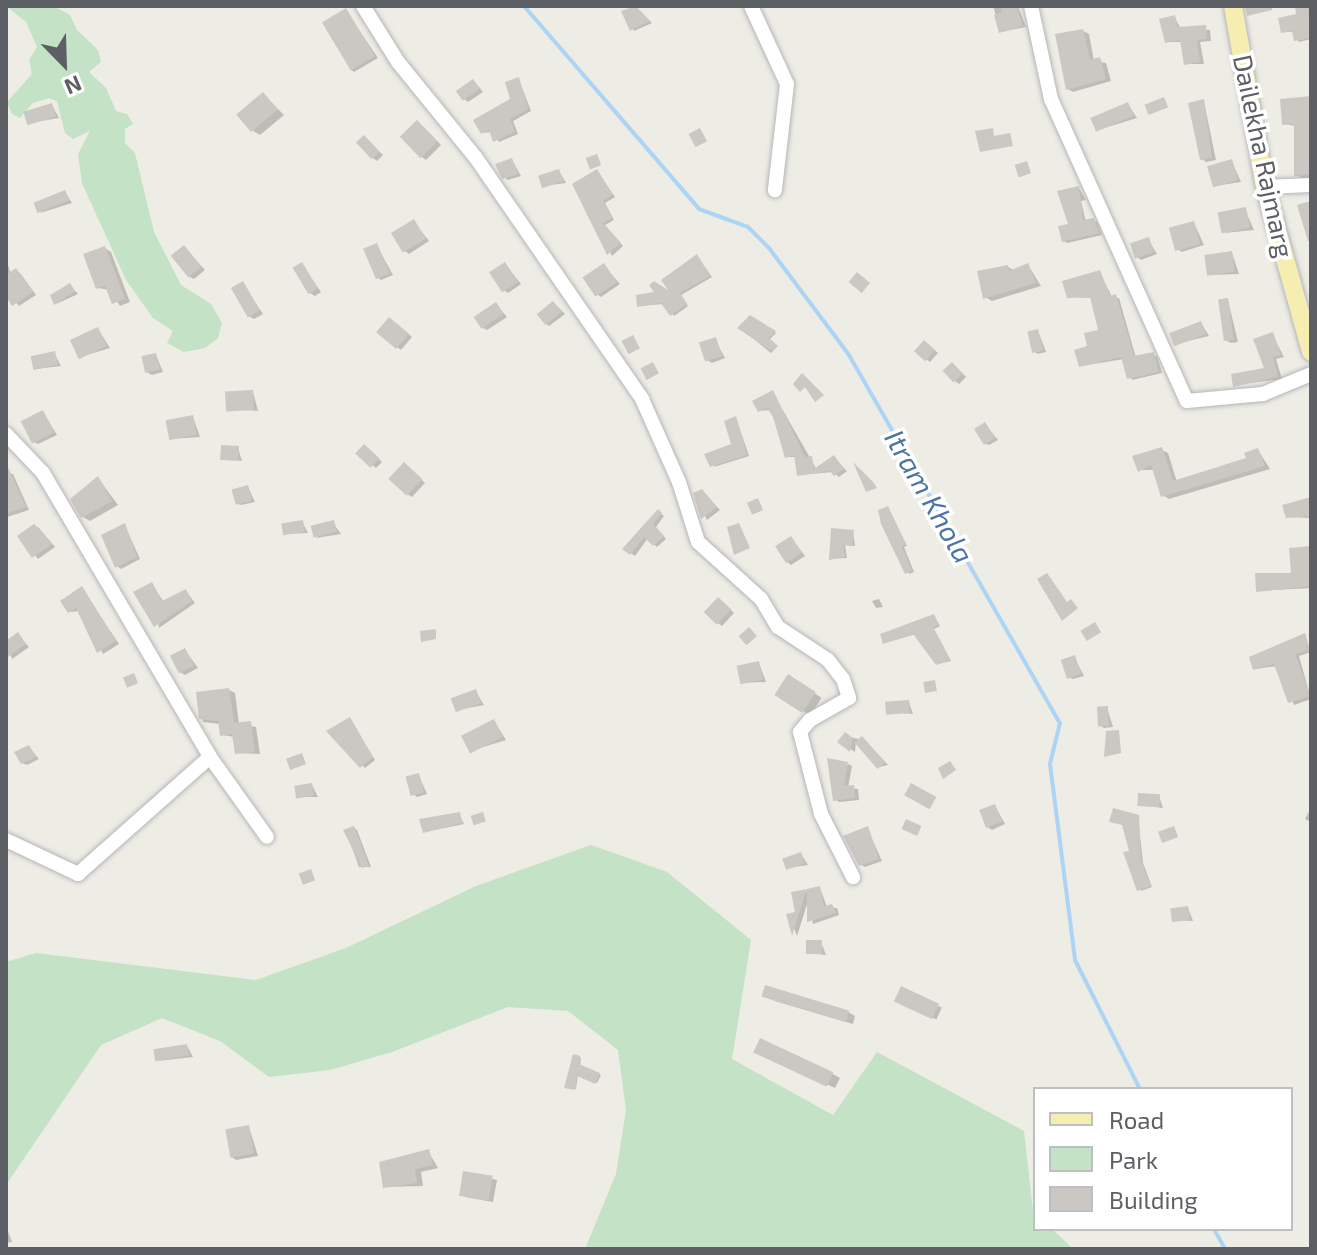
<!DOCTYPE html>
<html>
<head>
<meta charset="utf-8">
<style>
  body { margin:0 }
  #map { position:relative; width:1317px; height:1255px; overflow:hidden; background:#edece5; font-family:"Exo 2",sans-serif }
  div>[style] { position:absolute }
  .green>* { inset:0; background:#c4e2c5 }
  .shadow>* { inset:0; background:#0003; transform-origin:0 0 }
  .stream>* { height:4px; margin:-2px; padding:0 2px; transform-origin:2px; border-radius:2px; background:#acd4f5 }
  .building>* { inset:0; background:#cbc8c3; transform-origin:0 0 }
  .roads { filter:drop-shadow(0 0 2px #b5b6ba) drop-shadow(0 0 2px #b5b6ba) }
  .minor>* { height:14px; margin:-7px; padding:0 7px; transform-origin:7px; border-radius:7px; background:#fff }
  .major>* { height:18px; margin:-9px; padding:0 9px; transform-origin:9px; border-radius:9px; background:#f6edb1 }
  span { translate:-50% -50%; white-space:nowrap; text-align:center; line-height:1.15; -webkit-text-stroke:7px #fff; paint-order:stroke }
  .street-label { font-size:26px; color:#5c5f63 }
  .water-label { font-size:28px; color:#4c75a6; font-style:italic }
  .frame { position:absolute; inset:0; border:8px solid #5c5f63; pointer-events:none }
  .legend { position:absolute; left:1033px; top:1087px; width:260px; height:144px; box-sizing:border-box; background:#fff; border:2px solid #bebfc1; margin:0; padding:10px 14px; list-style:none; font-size:24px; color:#5c5f63 }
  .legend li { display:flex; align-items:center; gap:16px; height:40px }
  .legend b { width:40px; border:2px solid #bebfc1 }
  .north { position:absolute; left:24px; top:24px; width:80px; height:80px; -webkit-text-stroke:6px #fff; paint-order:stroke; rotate:157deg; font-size:22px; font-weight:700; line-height:32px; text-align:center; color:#5c5f63 }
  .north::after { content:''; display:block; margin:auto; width:28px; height:36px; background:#5c5f63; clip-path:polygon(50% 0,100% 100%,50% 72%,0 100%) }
</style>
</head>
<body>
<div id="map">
  <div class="green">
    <div style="clip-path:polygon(6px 6px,53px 6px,70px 15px,77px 30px,98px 50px,101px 62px,89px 72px,106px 88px,116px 111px,127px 114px,133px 124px,125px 129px,125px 143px,135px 153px,154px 232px,181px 285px,211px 304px,222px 323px,218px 338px,205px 348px,184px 352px,167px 343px,173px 331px,153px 318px,126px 280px,82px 183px,78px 154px,90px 131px,73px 139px,65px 133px,57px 101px,49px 98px,33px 103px,20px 118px,12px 114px,7px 102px,32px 74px,29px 60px,37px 47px,26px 22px)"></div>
    <div style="clip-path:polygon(591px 845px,667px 872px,751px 940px,732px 1059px,833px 1115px,877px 1052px,1024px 1131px,1035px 1229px,1052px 1229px,1073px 1249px,585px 1249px,616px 1174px,626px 1110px,618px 1050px,568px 1011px,508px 1007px,392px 1052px,330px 1070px,269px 1077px,220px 1041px,162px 1018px,101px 1045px,6px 1185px,6px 962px,36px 953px,256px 980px,346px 948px,476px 886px)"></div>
  </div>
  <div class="shadow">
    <div style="clip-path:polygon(635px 6px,652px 23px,634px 31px,623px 12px)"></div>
    <div style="clip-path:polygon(993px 6px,1018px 6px,1026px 27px,1001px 32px)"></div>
    <div style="clip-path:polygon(1297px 6px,1310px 6px,1311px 39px,1299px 42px,1294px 32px,1283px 32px,1298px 15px)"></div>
    <div style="clip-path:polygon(346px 11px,378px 58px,354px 72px,350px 69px)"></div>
    <div style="clip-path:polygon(1175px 18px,1181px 29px,1210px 30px,1211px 41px,1200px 42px,1204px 64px,1186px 64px,1182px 42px,1166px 42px)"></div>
    <div style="clip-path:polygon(1083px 31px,1089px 34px,1094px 61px,1106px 63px,1111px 81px,1073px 92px,1068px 89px)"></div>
    <div style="clip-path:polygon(519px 80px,531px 111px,513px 121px,518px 134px,499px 142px,492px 132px,482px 133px,513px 100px)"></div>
    <div style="clip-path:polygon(474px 81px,483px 92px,468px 102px,464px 99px)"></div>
    <div style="clip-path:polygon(263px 94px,284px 115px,260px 135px,253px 131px)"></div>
    <div style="clip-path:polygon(1311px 98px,1311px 178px,1302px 178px,1296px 175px,1296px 126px,1284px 124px)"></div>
    <div style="clip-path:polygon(1204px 102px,1216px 160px,1206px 162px,1202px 159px)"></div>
    <div style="clip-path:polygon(1128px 104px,1137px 118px,1098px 130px)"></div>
    <div style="clip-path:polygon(52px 105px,59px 118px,29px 123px)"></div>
    <div style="clip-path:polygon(418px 122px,441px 145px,426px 160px,422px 157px)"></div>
    <div style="clip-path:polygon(365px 138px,383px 155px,377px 161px,373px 158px)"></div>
    <div style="clip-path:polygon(512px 160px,521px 176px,508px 180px,504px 177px)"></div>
    <div style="clip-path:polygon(1232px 162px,1241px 182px,1215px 186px)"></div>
    <div style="clip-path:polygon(559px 171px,566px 183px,543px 186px)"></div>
    <div style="clip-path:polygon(597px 171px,615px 197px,605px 203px,614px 220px,605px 225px,623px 246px,612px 256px,575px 184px)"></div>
    <div style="clip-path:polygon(1079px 188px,1086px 200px,1081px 201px,1086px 222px,1097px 222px,1102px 235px,1067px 243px,1064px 241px)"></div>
    <div style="clip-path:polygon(65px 192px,72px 203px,40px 213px)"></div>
    <div style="clip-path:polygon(1245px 210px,1254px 230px,1225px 233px)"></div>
    <div style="clip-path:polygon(414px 222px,429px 241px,409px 254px,405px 251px)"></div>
    <div style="clip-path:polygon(1194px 223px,1204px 245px,1182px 252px,1177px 249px)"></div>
    <div style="clip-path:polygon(1148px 239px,1157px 254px,1141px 260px,1137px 257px)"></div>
    <div style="clip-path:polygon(377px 246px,393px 275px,381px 280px,377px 277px)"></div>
    <div style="clip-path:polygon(184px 247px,205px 270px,194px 279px,190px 277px)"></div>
    <div style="clip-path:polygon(105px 248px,111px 252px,130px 302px,120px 306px,109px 290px,98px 288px)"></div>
    <div style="clip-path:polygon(1232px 253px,1239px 274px,1209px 275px)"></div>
    <div style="clip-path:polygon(697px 256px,712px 277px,681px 295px,688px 306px,674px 316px,664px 304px,639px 306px,674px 296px)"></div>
    <div style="clip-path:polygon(6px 259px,11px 274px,20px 273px,36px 295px,19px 306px,6px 292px)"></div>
    <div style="clip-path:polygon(505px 264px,521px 284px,508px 293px,504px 290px)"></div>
    <div style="clip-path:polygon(302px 265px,321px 292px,315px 296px,310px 293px)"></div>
    <div style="clip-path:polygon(1028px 265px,1041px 286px,992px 301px,985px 297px,1008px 267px,1015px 271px)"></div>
    <div style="clip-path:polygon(604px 266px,620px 284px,601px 297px,597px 294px)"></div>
    <div style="clip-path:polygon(1100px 273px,1112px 297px,1119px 298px,1136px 358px,1157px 356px,1162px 373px,1132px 380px,1124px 359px,1081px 366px,1100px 332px,1092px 298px,1069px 297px)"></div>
    <div style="clip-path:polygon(243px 284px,263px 314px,254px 319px,249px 316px)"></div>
    <div style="clip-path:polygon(70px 285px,78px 294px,56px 304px)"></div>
    <div style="clip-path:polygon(1228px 300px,1238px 342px,1231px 343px,1227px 341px)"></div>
    <div style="clip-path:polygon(554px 303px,565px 314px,549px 326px,545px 323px)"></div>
    <div style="clip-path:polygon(496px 304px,507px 317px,487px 330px,483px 328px)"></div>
    <div style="clip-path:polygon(751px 317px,776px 333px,769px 340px,777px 347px,771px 353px,740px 328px)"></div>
    <div style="clip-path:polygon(393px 321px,412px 337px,401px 350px,397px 347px)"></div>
    <div style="clip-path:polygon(1201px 323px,1209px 336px,1175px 344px)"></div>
    <div style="clip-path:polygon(98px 329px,110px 348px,80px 357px)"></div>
    <div style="clip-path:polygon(1038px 331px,1046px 352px,1038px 354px,1033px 351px)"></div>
    <div style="clip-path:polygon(1272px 334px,1284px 357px,1276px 359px,1282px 379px,1235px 385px,1266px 369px)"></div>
    <div style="clip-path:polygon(715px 340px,725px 358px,712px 363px,707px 360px)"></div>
    <div style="clip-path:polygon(929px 345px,938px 353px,930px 362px,926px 359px)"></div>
    <div style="clip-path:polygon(54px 353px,61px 366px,36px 369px)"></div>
    <div style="clip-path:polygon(156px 355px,163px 372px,152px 375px,147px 372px)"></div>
    <div style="clip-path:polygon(956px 367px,966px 377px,959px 384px,955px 381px)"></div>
    <div style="clip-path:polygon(253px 392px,258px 411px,227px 409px)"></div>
    <div style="clip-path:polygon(773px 393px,817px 470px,834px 458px,847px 471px,839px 477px,833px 472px,799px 475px,796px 457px,786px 457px,775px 416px,770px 410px,760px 411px)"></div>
    <div style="clip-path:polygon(43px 412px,57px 435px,38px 444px,34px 442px)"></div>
    <div style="clip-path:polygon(193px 417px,200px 437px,170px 439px)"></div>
    <div style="clip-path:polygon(736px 418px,749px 456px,714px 467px,733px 445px)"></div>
    <div style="clip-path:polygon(985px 424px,998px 440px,989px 445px,984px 443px)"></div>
    <div style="clip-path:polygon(238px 448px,242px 461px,223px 458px)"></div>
    <div style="clip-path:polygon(368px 449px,382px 462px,376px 468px,358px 453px)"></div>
    <div style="clip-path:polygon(1162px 450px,1168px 453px,1177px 482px,1248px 459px,1258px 450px,1270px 469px,1169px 499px,1163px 495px,1154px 470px,1140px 470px)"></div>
    <div style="clip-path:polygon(408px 467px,425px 483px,412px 497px,407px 494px)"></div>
    <div style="clip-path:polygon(6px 473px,13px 474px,29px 510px,7px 517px)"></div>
    <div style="clip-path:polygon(98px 478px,118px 505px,90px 521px,83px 517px)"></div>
    <div style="clip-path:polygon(248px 487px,255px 502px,241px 505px,236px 503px)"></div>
    <div style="clip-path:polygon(702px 491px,720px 510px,707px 520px,695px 494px)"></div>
    <div style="clip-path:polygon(1310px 493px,1311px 518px,1288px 517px,1309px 500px)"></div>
    <div style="clip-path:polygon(888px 508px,907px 546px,904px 547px,914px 572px,909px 574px)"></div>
    <div style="clip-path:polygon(659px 512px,664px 516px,656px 527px,666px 539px,657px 547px,648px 538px,635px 556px,625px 549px)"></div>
    <div style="clip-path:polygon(302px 522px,308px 533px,285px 534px)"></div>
    <div style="clip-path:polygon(333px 523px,341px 534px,316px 538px)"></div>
    <div style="clip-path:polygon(125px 526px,140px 559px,121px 569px,117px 566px)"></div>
    <div style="clip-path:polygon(38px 527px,55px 547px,38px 559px,20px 537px)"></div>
    <div style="clip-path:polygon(853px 532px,855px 546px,845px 545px,847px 558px,831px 559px)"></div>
    <div style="clip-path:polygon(792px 539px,805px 556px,791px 565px,787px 562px)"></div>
    <div style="clip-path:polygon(1311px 548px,1311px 588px,1258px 591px,1294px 575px)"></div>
    <div style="clip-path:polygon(152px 585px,164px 602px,186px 591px,195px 603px,159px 628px)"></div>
    <div style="clip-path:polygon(82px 589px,119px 644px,103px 654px,80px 611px,69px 612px)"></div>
    <div style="clip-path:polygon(879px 599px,883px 607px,876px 608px,872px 601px)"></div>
    <div style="clip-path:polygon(723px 602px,734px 613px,722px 626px,718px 623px)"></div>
    <div style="clip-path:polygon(934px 616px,940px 626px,934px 629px,951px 661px,938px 664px,916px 634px,885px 643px)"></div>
    <div style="clip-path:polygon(18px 635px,29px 647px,12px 659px,6px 643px)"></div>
    <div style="clip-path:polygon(1305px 636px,1311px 652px,1299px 656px,1311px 699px,1294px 705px,1277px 666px,1255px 669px)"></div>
    <div style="clip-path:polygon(185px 650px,198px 668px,185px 675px,180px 672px)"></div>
    <div style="clip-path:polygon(1074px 657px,1084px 676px,1073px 679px,1068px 677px)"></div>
    <div style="clip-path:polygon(759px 663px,766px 682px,740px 683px)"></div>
    <div style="left:788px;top:676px;width:40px;height:21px;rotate:33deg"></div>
    <div style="clip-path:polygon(229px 690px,235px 693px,239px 724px,256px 727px,260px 754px,237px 753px,235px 737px,222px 735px,220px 724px,203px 722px,198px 694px)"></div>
    <div style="clip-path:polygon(476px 692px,484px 705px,457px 710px)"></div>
    <div style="clip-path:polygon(909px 702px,913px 714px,888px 712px)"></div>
    <div style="clip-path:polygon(1107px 708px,1113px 727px,1104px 728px,1100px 725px)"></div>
    <div style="clip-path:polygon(350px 720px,375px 760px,365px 768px,328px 732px)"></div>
    <div style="clip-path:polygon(494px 721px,506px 740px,470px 751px)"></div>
    <div style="clip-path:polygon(850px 737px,866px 741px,888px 765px,879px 767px,856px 742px,855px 752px,840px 742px)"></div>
    <div style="clip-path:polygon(29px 747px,39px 759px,27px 765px,22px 763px)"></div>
    <div style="clip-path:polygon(848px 764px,852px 766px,848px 788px,858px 789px,859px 800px,839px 802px,835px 799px)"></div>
    <div style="clip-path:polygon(419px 776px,427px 794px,417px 797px,413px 794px)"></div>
    <div style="clip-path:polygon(312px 785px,318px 797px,298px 797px)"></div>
    <div style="clip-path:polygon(1159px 796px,1163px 808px,1140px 805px)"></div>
    <div style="clip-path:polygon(995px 806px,1005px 824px,992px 830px,987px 827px)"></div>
    <div style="clip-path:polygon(1311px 808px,1311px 822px,1305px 819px)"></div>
    <div style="clip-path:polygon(459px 814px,464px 824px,425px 832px)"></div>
    <div style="clip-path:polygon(1138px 817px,1143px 863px,1152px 887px,1141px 891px,1131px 852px)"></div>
    <div style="clip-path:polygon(354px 828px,357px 830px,371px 867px,359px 867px,346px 831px)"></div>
    <div style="clip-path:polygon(867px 828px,882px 861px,865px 867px,860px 864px)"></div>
    <div style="clip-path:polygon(801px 854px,808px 865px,787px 868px)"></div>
    <div style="clip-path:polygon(820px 888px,827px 907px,837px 908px,839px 915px,813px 924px,808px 901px,797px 936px,789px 915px,798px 913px,794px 894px)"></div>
    <div style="clip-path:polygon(1188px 908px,1193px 921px,1173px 920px)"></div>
    <div style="clip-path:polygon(821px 942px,826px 955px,808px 953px)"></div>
    <div style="left:902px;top:989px;width:44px;height:13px;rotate:25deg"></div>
    <div style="clip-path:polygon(771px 1000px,848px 1012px,855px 1016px,853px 1024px)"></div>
    <div style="clip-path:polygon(187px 1046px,193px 1057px,158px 1061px)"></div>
    <div style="clip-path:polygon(762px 1055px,833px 1074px,840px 1078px,835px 1088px)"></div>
    <div style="clip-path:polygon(575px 1056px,581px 1058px,580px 1066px,601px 1075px,597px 1083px,578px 1074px,576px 1089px,567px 1088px)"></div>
    <div style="clip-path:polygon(249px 1127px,258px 1156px,236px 1160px,232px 1157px)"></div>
    <div style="clip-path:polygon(428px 1151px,438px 1168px,421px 1172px,423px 1186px,384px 1187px)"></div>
    <div style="clip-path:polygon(465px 1173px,497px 1180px,493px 1202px,465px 1197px)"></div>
    <div style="clip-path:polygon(6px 1226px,12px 1242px,6px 1243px)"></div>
  </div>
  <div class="stream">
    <div style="left:524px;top:6px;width:268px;rotate:49.2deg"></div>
    <div style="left:699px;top:209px;width:52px;rotate:20.2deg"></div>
    <div style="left:748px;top:227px;width:30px;rotate:45deg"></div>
    <div style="left:769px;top:248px;width:134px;rotate:53.2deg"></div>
    <div style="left:849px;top:355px;width:424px;rotate:60.2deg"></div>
    <div style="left:1060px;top:723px;width:42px;rotate:103.7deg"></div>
    <div style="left:1050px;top:764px;width:198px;rotate:82.7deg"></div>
    <div style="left:1075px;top:960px;width:144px;rotate:63.3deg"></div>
    <div style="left:1214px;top:1229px;width:23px;rotate:61deg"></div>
  </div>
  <div class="building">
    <div style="clip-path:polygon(636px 6px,650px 21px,630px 31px,621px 11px)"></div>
    <div style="clip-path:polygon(1000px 6px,1017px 6px,1023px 26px,999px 33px,994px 15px,1002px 12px)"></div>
    <div style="clip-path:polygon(1245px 6px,1272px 6px,1272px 10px,1247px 16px)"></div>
    <div style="clip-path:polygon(1295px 6px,1308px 6px,1311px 38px,1294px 41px,1292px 31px,1281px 33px,1278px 18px,1296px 14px)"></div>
    <div style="left:346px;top:8px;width:56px;height:28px;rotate:59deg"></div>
    <div style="clip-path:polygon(1175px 15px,1178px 27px,1206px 25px,1207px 39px,1197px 40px,1200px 62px,1184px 65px,1180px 40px,1165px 43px,1159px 19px)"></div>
    <div style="clip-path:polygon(1083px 29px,1090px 60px,1100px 57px,1106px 79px,1066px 90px,1055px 34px)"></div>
    <div style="clip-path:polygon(519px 77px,528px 109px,510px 119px,515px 132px,493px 142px,489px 130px,481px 134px,473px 120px,510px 99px,505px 82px)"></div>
    <div style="left:473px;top:79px;width:12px;height:21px;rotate:55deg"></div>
    <div style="left:263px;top:92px;width:23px;height:35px;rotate:50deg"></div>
    <div style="clip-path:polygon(1311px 96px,1311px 175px,1294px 176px,1294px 124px,1282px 125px,1280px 99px)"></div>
    <div style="left:1164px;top:97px;width:11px;height:21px;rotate:68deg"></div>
    <div style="clip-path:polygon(1204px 99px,1212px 158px,1200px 160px,1188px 103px)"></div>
    <div style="left:1128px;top:102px;width:15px;height:41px;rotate:67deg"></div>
    <div style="left:52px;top:103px;width:14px;height:30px;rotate:73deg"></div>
    <div style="left:417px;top:120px;width:30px;height:24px;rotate:46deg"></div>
    <div style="left:700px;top:128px;width:15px;height:13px;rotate:62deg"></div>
    <div style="clip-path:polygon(993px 128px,994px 136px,1010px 133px,1013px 146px,980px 152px,975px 131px)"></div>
    <div style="left:364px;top:135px;width:23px;height:11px;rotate:47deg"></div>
    <div style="left:597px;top:154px;width:12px;height:12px;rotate:70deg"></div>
    <div style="clip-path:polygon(512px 158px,518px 174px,502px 179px,495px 164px)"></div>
    <div style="left:1232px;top:159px;width:22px;height:26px;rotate:74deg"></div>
    <div style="left:1027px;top:161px;width:13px;height:13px;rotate:72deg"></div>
    <div style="left:559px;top:169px;width:13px;height:22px;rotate:72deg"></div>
    <div style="clip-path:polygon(597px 169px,613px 195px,603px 201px,612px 218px,603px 223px,621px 243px,607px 255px,572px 184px)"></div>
    <div style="clip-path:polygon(1079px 186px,1083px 220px,1094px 218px,1100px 233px,1062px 242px,1058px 226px,1068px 224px,1057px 191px)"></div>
    <div style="left:65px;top:190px;width:11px;height:34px;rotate:68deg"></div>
    <div style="clip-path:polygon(1311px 201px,1311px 241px,1308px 241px,1297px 205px)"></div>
    <div style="left:1246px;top:207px;width:21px;height:29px;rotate:79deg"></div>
    <div style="left:414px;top:219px;width:23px;height:27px;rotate:59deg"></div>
    <div style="left:1194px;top:221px;width:24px;height:26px;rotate:75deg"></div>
    <div style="left:1149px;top:237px;width:16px;height:20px;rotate:72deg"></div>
    <div style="left:377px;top:243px;width:33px;height:15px;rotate:67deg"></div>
    <div style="left:184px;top:245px;width:28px;height:17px;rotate:51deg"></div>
    <div style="clip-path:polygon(105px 246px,125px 299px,112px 304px,105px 286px,96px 289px,83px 254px)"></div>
    <div style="left:1232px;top:251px;width:21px;height:28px;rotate:82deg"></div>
    <div style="clip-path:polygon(697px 254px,710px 276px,680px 293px,687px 304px,670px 316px,661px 303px,637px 307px,636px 295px,654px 292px,649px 285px,654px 281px,668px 290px,661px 280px)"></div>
    <div style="left:302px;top:262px;width:31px;height:11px;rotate:59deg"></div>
    <div style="left:505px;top:262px;width:24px;height:19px;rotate:57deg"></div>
    <div style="left:604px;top:263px;width:23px;height:26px;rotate:56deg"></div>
    <div style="clip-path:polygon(1028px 263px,1036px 283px,983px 299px,977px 271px,1008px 265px,1009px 271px)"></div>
    <div style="clip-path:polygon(16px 268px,33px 292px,12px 306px,6px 297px,6px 275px)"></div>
    <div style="clip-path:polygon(1100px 270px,1110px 296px,1116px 294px,1134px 356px,1154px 352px,1159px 372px,1127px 379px,1121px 357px,1079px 367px,1074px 350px,1087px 346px,1084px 333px,1098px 330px,1090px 297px,1067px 298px,1062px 281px)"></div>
    <div style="left:857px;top:272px;width:17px;height:13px;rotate:40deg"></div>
    <div style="left:243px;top:281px;width:34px;height:14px;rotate:60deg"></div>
    <div style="clip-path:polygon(70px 283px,75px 291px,54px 305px,50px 295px)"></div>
    <div style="left:1228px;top:298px;width:42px;height:10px;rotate:82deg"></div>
    <div style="left:553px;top:301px;width:14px;height:21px;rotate:51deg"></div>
    <div style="left:496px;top:302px;width:14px;height:27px;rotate:56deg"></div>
    <div style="clip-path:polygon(750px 315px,776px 331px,769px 338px,778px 346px,772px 351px,737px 328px)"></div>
    <div style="left:389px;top:317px;width:26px;height:20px;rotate:40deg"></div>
    <div style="left:1201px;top:321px;width:14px;height:34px;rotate:69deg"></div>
    <div style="left:98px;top:327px;width:21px;height:31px;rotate:65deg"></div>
    <div style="left:1038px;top:329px;width:22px;height:11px;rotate:77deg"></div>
    <div style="clip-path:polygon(1273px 332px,1281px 355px,1273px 357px,1278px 377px,1233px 387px,1231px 374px,1264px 368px,1253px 339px)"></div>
    <div style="left:633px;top:335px;width:15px;height:13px;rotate:62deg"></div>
    <div style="left:716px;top:337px;width:20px;height:18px;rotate:72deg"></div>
    <div style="left:924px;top:340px;width:15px;height:15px;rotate:42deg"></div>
    <div style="left:55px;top:351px;width:14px;height:25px;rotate:78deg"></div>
    <div style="left:156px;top:353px;width:17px;height:15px;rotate:77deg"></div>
    <div style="left:653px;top:362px;width:13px;height:14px;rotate:63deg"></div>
    <div style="left:952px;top:362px;width:16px;height:13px;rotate:47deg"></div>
    <div style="clip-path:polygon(802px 373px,824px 395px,815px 402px,805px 387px,800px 392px,793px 384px)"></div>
    <div style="left:253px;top:390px;width:20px;height:28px;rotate:87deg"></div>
    <div style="clip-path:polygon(773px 390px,805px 457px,812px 456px,814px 469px,834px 455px,844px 469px,834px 476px,830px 471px,797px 476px,794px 455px,785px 458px,773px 417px,767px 408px,758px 412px,752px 401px)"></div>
    <div style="left:43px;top:410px;width:25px;height:25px;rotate:63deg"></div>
    <div style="left:193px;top:415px;width:20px;height:28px;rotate:79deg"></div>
    <div style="clip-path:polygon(736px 416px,747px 455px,710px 467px,704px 454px,731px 444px,724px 421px)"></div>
    <div style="left:985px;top:422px;width:19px;height:13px;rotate:58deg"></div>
    <div style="left:364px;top:444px;width:21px;height:13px;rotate:43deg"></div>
    <div style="left:221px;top:445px;width:18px;height:15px;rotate:3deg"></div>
    <div style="clip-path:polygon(1162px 447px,1173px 481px,1246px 458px,1244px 453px,1258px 448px,1265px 466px,1161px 497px,1151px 465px,1138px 472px,1132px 456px)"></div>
    <div style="left:404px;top:462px;width:25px;height:23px;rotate:43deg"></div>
    <div style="clip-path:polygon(853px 462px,874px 483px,877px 488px,866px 492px)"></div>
    <div style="clip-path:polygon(6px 463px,26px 507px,6px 514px)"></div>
    <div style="clip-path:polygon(98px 476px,112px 501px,81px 518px,70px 499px)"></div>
    <div style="left:248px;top:485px;width:16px;height:17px;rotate:75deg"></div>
    <div style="clip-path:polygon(702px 489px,717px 507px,701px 519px,693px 493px)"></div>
    <div style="clip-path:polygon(1311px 497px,1311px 516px,1286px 518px,1282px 505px)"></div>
    <div style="left:758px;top:498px;width:13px;height:12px;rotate:67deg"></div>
    <div style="clip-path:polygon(888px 506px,906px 544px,902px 546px,912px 571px,905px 574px,881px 524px,878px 510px)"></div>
    <div style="clip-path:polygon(658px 509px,662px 513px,653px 524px,664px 536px,653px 546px,644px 537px,630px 555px,622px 549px)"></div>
    <div style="left:303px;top:520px;width:12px;height:22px;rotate:81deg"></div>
    <div style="left:334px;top:520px;width:12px;height:24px;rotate:76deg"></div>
    <div style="clip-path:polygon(125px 523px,137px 557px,115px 568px,101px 535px)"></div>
    <div style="clip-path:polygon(739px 523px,750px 548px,734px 555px,727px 527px)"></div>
    <div style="clip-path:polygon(34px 524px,52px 544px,32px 558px,17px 536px)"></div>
    <div style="clip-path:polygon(831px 528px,854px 530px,852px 546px,843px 545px,845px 557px,829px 560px)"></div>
    <div style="left:791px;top:536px;width:20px;height:19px;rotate:57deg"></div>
    <div style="clip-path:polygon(1311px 546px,1311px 586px,1256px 592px,1255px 573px,1291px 573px,1289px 548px)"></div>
    <div style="clip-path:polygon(1047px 573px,1067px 602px,1071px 599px,1078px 608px,1062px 621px,1037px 579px)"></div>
    <div style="clip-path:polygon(152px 582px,162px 601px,186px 589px,192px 601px,154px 627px,133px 592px)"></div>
    <div style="clip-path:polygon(82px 586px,116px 641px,97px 653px,76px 608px,68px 613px,60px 601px)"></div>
    <div style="left:718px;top:597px;width:18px;height:21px;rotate:43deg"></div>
    <div style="clip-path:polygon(934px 614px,939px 625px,933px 627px,950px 660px,936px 665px,913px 634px,883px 644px,880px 634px)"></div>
    <div style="left:1095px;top:622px;width:12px;height:17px;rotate:59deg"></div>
    <div style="left:749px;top:627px;width:12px;height:14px;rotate:48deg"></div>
    <div style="clip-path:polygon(436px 629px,436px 639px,421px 642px,420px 631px)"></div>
    <div style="clip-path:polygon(18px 632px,26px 644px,6px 658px,6px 641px)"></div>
    <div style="clip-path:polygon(1305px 633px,1310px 650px,1295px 654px,1311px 696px,1288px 703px,1274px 664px,1253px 670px,1249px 657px)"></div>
    <div style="left:185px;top:648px;width:20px;height:17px;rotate:63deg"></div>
    <div style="left:1075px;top:655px;width:20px;height:15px;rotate:72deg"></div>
    <div style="left:759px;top:661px;width:19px;height:23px;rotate:78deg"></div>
    <div style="left:134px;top:673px;width:11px;height:12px;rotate:68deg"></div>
    <div style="left:788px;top:674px;width:33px;height:25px;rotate:33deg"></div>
    <div style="left:935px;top:680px;width:11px;height:12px;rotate:80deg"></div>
    <div style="clip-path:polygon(229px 688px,234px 723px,251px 721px,255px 752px,235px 754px,232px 734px,220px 736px,218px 721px,199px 719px,196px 692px)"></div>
    <div style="left:476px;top:689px;width:15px;height:27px;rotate:70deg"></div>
    <div style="left:909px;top:700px;width:13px;height:24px;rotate:86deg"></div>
    <div style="left:1108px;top:706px;width:20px;height:11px;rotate:87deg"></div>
    <div style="clip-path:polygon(350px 717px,373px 757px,360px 768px,326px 731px)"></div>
    <div style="left:494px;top:719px;width:20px;height:37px;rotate:63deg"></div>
    <div style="clip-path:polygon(1119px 730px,1121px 753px,1104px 757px,1106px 731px)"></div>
    <div style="clip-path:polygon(845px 732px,853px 738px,850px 752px,837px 742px)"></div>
    <div style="left:862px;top:736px;width:35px;height:10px;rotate:49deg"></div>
    <div style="clip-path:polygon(29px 745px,36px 757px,21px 764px,14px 752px)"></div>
    <div style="left:302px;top:753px;width:12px;height:17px;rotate:70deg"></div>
    <div style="clip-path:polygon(827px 758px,848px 762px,844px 786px,854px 785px,855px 798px,833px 801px)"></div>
    <div style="clip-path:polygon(950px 761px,956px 770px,943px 779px,938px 768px)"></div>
    <div style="left:419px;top:773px;width:20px;height:14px;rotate:75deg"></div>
    <div style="left:312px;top:783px;width:13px;height:18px;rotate:81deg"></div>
    <div style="left:911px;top:783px;width:29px;height:14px;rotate:29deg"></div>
    <div style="left:1138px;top:793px;width:22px;height:13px;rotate:3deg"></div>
    <div style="left:995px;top:804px;width:19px;height:17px;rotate:69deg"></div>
    <div style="clip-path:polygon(1113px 808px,1139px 815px,1141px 861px,1151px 886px,1137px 891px,1123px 852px,1129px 851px,1122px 825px,1109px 822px)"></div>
    <div style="clip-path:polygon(460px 812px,462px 823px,423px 833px,419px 819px)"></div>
    <div style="left:483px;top:812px;width:10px;height:13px;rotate:73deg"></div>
    <div style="left:906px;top:819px;width:17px;height:11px;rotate:24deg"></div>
    <div style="clip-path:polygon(354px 826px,369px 866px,362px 868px,343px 830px)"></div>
    <div style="clip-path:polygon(868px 826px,879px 859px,859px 866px,843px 836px)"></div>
    <div style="left:1174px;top:826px;width:12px;height:17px;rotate:70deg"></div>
    <div style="left:801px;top:852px;width:12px;height:20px;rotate:70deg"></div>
    <div style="left:311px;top:869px;width:12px;height:13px;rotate:70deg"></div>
    <div style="clip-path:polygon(820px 886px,824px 906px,832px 904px,836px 913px,807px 922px,807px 889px)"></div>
    <div style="clip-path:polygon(807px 889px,800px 910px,792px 936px,786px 914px,795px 912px,791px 892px)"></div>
    <div style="left:1188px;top:906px;width:14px;height:18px;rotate:82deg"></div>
    <div style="left:806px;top:940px;width:16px;height:14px"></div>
    <div style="left:765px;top:985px;width:88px;height:12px;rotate:17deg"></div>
    <div style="left:901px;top:986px;width:42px;height:17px;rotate:25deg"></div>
    <div style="left:760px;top:1038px;width:81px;height:16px;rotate:25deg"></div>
    <div style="left:187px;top:1044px;width:12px;height:34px;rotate:81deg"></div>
    <div style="clip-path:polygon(573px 1054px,580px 1056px,579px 1064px,600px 1073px,595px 1084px,577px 1076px,575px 1090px,564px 1088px)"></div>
    <div style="left:249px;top:1125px;width:29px;height:24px;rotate:80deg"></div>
    <div style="clip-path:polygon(429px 1149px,433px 1165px,415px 1169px,417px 1183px,383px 1188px,379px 1162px)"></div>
    <div style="left:463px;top:1171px;width:30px;height:25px;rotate:9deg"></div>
  </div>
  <div class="roads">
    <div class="minor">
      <div style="left:363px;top:6px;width:66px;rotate:58deg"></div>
      <div style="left:398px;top:62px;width:124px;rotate:50.9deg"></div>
      <div style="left:476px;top:158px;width:293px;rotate:55.4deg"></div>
      <div style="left:642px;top:399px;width:91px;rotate:66deg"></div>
      <div style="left:679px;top:482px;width:63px;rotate:72.4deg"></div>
      <div style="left:698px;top:542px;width:85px;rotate:42.1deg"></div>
      <div style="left:761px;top:599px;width:33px;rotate:59deg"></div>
      <div style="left:778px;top:627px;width:60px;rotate:33.4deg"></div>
      <div style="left:828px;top:660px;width:24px;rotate:52deg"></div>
      <div style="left:843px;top:679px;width:20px;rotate:72deg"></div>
      <div style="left:849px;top:698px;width:45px;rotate:150.6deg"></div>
      <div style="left:810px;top:720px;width:16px;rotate:130deg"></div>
      <div style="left:800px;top:732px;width:85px;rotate:75.6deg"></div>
      <div style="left:821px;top:814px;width:71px;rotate:63.1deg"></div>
      <div style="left:751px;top:6px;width:86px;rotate:65.2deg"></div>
      <div style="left:787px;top:84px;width:107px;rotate:96.5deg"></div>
      <div style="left:1031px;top:6px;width:95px;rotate:77.9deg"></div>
      <div style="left:1051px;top:99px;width:331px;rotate:65.8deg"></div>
      <div style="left:1187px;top:401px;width:76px;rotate:-5.3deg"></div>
      <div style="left:1263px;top:394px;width:52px;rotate:-22.6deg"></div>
      <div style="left:1265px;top:187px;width:46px;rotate:-2.5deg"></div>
      <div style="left:6px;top:434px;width:54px;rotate:46.5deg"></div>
      <div style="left:43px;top:473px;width:329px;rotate:59.5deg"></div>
      <div style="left:210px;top:757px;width:98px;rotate:54.5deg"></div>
      <div style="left:6px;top:840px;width:80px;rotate:25.3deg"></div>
      <div style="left:78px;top:874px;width:176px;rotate:-41.6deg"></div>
    </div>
    <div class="major">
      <div style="left:1233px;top:6px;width:184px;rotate:80deg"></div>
      <div style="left:1265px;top:187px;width:171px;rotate:74.4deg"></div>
    </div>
  </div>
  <div class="street-label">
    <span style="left:1264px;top:156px;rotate:78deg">Dailekha Rajmarg</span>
  </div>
  <div class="water-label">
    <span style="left:930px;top:496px;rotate:60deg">Itram Khola</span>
  </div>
  <div class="frame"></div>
  <ul class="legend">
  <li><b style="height:10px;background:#f6edb1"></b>Road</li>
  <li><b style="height:22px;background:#c4e2c5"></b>Park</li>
  <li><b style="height:22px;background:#cbc8c3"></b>Building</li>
  </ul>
  <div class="north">N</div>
</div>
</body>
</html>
